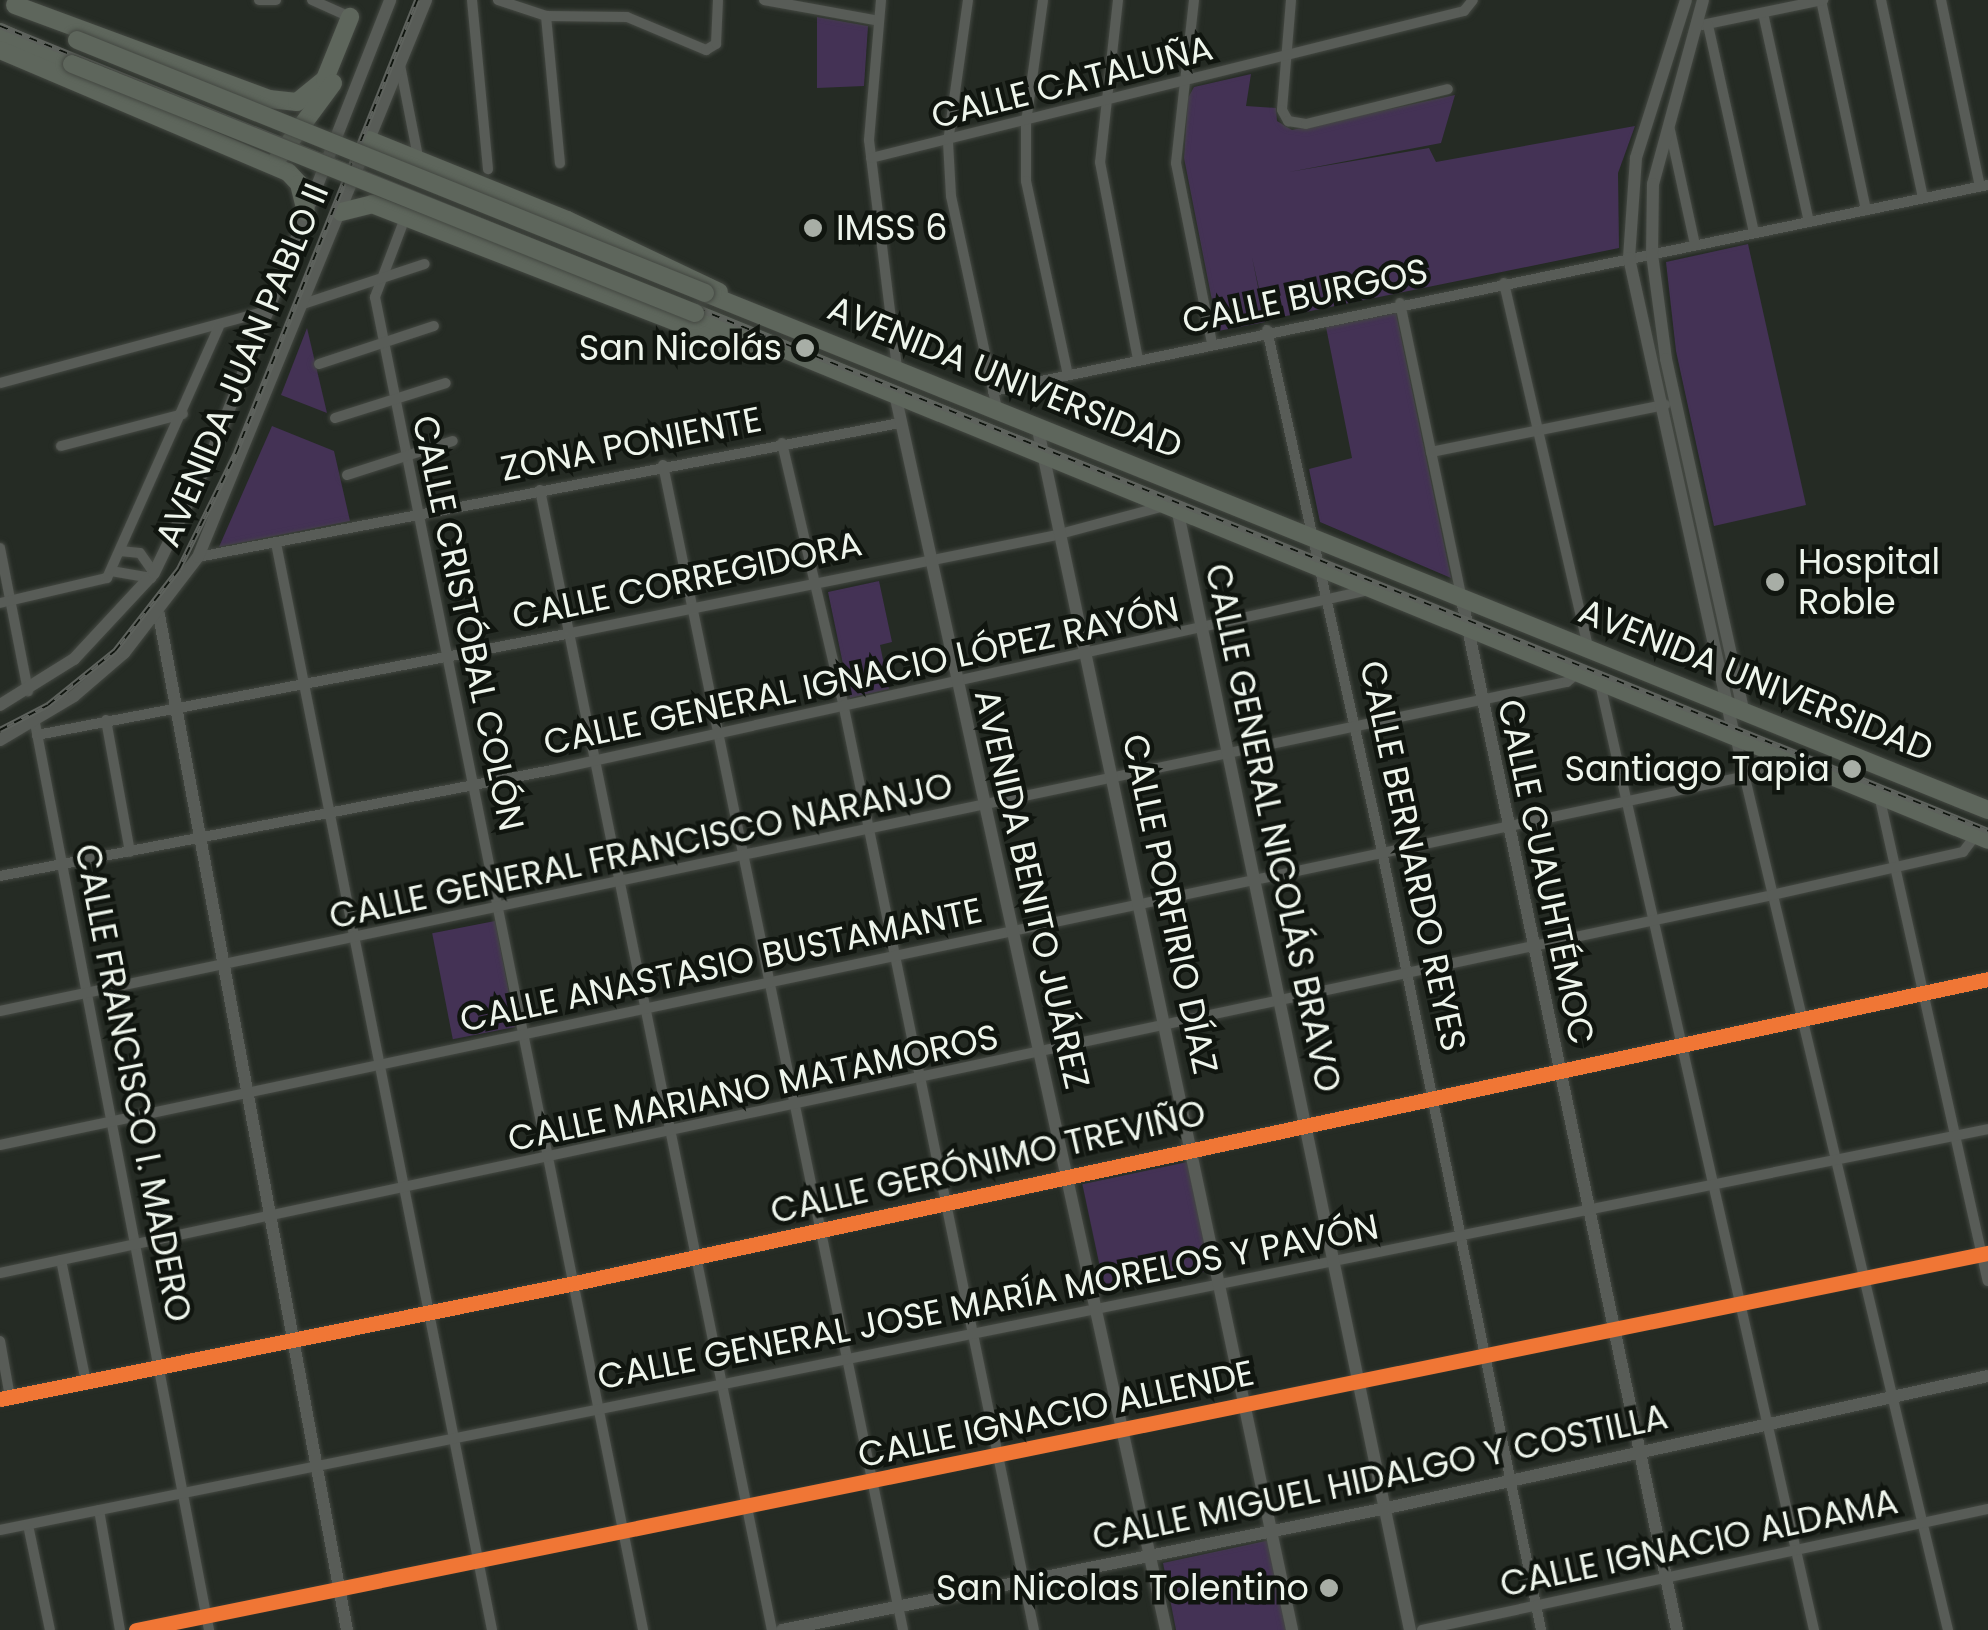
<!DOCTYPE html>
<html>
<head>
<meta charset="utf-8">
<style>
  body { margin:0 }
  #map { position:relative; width:1988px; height:1630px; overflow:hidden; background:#252b24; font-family:Poppins,sans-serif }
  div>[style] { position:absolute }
  .green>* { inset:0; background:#443255; transform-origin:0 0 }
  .roads { filter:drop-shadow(0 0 2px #444842) drop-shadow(0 0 2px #444842) }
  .minor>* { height:10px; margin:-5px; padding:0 5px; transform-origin:5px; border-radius:5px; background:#585c57 }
  .tertiary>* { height:12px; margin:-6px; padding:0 6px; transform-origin:6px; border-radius:6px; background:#585c57 }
  .trunk>* { height:18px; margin:-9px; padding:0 9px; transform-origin:9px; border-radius:9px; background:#5e665c }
  .rail>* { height:6px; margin-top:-3px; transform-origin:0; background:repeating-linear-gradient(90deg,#10150f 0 8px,#5e625d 0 16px); box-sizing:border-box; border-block:2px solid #5e625d }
  .bridges { filter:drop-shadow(0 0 2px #444842) drop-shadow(0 0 2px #444842) }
  .trunk-bridge>* { height:18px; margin:-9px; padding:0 9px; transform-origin:9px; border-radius:9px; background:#5e665c }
  .cycleway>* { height:15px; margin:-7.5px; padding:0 7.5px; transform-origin:7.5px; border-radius:7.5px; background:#f07635 }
  .dots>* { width:28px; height:28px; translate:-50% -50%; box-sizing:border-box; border:5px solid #10150f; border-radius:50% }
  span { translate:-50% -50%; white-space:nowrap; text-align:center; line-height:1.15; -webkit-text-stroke:9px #10150f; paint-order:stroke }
  .street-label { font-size:35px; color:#eef5ec }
  .poi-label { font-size:35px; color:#eef5ec }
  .left { translate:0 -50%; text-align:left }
  .right { translate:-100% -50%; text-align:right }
</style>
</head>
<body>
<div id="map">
  <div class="green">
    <div style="clip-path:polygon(817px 17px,868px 26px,864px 86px,817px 88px)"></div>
    <div style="clip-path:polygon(1251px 74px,1246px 106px,1276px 108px,1277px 121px,1292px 130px,1455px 95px,1441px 143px,1289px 172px,1429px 148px,1436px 162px,1635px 126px,1618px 173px,1619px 248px,1266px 320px,1252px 257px,1265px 322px,1218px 331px,1184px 158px,1188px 98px,1194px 87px)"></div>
    <div style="clip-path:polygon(1748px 244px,1806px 505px,1714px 526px,1676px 351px,1666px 262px)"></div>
    <div style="clip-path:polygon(1396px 313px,1451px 578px,1320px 522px,1309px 469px,1352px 458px,1326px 327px)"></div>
    <div style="clip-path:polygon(307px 328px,327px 413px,281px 395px)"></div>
    <div style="clip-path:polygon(272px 426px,334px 451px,350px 521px,219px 547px)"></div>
    <div style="clip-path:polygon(879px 581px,892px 642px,880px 645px,889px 689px,850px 698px,828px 592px)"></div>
    <div style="left:495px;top:921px;width:108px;height:64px;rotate:79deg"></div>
    <div style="left:1187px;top:1162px;width:111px;height:107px;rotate:78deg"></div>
    <div style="clip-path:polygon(1270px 1540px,1289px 1630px,1176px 1630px,1163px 1563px)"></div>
  </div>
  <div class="roads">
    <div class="minor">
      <div style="left:259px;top:0;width:17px"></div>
      <div style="left:312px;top:0;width:42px;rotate:24.1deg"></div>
      <div style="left:472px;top:0;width:170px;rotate:84.6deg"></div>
      <div style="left:498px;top:0;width:51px;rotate:18.4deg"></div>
      <div style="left:546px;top:16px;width:81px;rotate:0.7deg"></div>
      <div style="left:627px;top:17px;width:86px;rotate:22.7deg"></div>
      <div style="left:706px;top:50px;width:12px;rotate:-31deg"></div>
      <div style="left:716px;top:44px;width:44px;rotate:-87.4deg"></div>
      <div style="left:764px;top:0;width:117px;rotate:10.3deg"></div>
      <div style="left:881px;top:0;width:141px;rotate:94.9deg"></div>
      <div style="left:869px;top:140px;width:230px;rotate:83deg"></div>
      <div style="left:968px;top:0;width:143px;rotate:98deg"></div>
      <div style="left:948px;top:142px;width:54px;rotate:86.8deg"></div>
      <div style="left:951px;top:196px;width:217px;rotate:77.8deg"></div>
      <div style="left:1043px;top:0;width:123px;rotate:97.9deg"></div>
      <div style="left:1026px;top:122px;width:59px;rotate:90deg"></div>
      <div style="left:1026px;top:181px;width:198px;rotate:77.8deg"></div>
      <div style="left:1118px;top:0;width:163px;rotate:96.3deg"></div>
      <div style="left:1100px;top:162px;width:202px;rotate:79.1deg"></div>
      <div style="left:1194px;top:0;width:164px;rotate:96.3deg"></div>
      <div style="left:1176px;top:163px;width:184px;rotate:78.7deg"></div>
      <div style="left:1291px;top:0;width:110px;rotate:94.7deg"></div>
      <div style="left:1282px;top:110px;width:13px;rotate:61deg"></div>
      <div style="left:1288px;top:121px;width:18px;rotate:9deg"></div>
      <div style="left:1306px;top:124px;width:146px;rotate:-13.8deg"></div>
      <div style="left:1821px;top:0;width:215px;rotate:77.9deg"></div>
      <div style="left:1881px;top:0;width:202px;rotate:78deg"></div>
      <div style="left:1941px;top:0;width:190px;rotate:78.2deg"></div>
      <div style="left:1763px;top:13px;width:214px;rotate:77.6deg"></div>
      <div style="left:546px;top:16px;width:148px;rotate:84.6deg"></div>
      <div style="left:1702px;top:25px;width:124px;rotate:-11.7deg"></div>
      <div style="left:1708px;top:25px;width:213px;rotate:77.5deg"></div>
      <div style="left:400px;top:65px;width:94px;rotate:78.9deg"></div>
      <div style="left:1670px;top:130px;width:118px;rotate:77.7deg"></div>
      <div style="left:871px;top:158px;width:611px;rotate:-13.92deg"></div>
      <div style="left:1464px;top:11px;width:14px;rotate:-51deg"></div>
      <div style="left:405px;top:218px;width:85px;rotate:110.8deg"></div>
      <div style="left:375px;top:297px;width:1360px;rotate:78.63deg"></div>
      <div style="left:1504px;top:283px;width:373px;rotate:77deg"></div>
      <div style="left:1400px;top:303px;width:298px;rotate:78.2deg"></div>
      <div style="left:303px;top:304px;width:128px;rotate:-18.2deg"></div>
      <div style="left:1267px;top:330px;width:534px;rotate:77.55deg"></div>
      <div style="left:1382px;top:851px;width:795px;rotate:78.46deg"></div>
      <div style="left:319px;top:364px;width:121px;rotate:-18.3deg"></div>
      <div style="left:0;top:383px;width:277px;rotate:-15.1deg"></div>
      <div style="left:993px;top:391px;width:1016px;rotate:-11.7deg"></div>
      <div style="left:335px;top:418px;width:116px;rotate:-17.5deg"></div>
      <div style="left:782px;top:443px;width:272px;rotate:76.8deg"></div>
      <div style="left:844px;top:708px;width:941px;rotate:78.36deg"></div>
      <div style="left:61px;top:446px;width:126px;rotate:-14.7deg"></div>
      <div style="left:1431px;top:452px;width:239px;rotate:-11.4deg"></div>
      <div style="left:663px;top:465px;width:1189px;rotate:78.36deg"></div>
      <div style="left:347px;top:475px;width:111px;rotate:-17.8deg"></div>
      <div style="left:540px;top:490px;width:1163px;rotate:78.5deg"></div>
      <div style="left:276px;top:543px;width:1108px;rotate:78.76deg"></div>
      <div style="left:0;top:548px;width:146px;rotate:78.9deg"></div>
      <div style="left:120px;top:551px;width:20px;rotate:6deg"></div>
      <div style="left:140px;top:553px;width:24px;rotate:55deg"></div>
      <div style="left:198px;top:557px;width:715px;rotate:-10.81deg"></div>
      <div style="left:111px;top:571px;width:41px;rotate:9.9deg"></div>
      <div style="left:0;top:603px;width:110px;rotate:-13.2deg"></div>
      <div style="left:107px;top:578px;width:275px;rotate:-66deg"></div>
      <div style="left:1599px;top:679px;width:975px;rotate:77.26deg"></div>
      <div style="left:106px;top:720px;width:134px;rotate:79.7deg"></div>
      <div style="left:35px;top:723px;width:924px;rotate:79.14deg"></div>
      <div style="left:37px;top:735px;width:544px;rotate:-10.81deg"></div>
      <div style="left:571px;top:633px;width:499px;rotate:-11.4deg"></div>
      <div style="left:1060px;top:534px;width:112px;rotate:-15deg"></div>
      <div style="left:1735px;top:736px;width:919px;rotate:76.6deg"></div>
      <div style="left:1879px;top:795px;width:498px;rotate:77.4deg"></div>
      <div style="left:0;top:876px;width:562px;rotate:-10.87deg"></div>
      <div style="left:552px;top:770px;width:837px;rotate:-12.42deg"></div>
      <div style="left:0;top:1011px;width:1601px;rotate:-11.86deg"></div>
      <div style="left:1567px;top:682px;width:17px;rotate:-40deg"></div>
      <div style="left:0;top:1145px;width:1839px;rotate:-11.93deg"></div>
      <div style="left:61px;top:1260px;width:125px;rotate:78.4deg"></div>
      <div style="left:0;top:1273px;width:1812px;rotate:-12.04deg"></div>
      <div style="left:1772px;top:895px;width:196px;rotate:-12.7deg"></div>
      <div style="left:1963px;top:852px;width:21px;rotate:-53deg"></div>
      <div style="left:0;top:1341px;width:57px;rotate:79.9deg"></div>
      <div style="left:99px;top:1510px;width:122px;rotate:80.1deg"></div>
      <div style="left:28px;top:1525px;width:107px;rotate:78.2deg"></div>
      <div style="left:0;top:1530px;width:2028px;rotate:-11.4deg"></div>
      <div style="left:136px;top:1630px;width:1890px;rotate:-11.51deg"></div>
      <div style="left:1422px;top:1630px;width:579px;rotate:-12.07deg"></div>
    </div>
    <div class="tertiary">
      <div style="left:1686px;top:0;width:166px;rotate:107.6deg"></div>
      <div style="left:1636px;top:158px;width:100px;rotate:94deg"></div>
      <div style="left:1629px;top:258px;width:488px;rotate:77.6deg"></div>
      <div style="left:1703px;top:0;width:191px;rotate:105.2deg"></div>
      <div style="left:1653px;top:184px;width:70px;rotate:90.8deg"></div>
      <div style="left:1652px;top:254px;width:106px;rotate:82.4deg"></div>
      <div style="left:1666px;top:359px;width:357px;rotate:77.6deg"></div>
      <div style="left:895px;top:394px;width:1265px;rotate:77.63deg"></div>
      <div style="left:1037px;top:425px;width:1232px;rotate:78.05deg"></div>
      <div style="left:1177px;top:508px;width:1146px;rotate:78.27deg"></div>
      <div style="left:1461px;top:595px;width:1057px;rotate:78.21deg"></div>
      <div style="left:159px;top:615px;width:1032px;rotate:79.51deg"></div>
      <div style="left:0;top:705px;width:87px;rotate:-31.9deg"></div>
      <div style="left:74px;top:659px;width:117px;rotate:-47.1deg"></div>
      <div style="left:154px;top:573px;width:131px;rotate:-64.2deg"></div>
      <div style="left:211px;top:455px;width:489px;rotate:-68.5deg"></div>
      <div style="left:0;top:740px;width:86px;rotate:-30.7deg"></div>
      <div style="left:74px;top:696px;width:66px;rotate:-40.7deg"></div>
      <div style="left:124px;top:653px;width:121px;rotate:-52.4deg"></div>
      <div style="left:198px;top:557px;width:602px;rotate:-67.74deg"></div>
      <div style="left:0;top:1399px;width:587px;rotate:-11.41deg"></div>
      <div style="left:575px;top:1283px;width:1445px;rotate:-12.14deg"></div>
      <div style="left:782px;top:1630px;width:617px;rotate:-11.4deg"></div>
      <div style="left:1387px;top:1508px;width:615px;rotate:-12.39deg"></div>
    </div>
    <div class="trunk">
      <div style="left:15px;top:5px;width:271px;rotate:20.3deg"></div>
      <div style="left:269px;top:99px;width:28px;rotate:6deg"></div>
      <div style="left:297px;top:102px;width:36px;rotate:-39deg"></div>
      <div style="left:325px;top:79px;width:67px;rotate:-68deg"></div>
      <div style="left:0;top:32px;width:79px;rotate:24deg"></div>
      <div style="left:0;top:50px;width:313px;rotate:23deg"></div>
      <div style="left:288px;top:172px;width:16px;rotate:47deg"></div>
      <div style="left:299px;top:184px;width:29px;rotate:76deg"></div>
      <div style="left:369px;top:140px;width:214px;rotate:22deg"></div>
      <div style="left:567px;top:220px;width:168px;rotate:25.3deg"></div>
      <div style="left:278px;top:158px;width:93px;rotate:-53.7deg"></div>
      <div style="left:341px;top:212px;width:32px;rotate:-14deg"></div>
      <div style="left:372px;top:204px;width:407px;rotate:21.2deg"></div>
      <div style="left:751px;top:351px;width:33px;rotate:-3deg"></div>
      <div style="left:705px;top:293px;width:1383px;rotate:21.95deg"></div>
      <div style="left:695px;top:313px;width:1396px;rotate:22.17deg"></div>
    </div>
  </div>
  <div class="rail">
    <div style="left:0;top:26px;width:2145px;rotate:22.04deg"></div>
    <div style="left:0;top:730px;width:54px;rotate:-27.5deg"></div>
    <div style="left:48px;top:705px;width:86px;rotate:-38.9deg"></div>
    <div style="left:115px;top:651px;width:104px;rotate:-52deg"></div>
    <div style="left:179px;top:569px;width:129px;rotate:-63.8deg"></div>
    <div style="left:236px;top:453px;width:488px;rotate:-68.2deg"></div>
  </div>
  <div class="bridges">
    <div class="trunk-bridge">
      <div style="left:77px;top:40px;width:677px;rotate:21.94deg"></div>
      <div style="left:72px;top:64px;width:671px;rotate:21.79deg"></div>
    </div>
  </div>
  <div class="cycleway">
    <div style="left:0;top:1399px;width:587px;rotate:-11.41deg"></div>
    <div style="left:575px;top:1283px;width:1445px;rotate:-12.14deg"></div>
    <div style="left:136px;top:1630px;width:1890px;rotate:-11.51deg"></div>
  </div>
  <div class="dots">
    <div style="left:813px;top:228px;background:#a8aea6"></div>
    <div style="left:805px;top:348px;background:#a8aea6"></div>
    <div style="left:1775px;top:582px;background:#a8aea6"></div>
    <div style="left:1852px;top:769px;background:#a8aea6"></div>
    <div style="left:1329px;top:1588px;background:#a8aea6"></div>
  </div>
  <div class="street-label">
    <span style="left:1072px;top:82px;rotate:-14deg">CALLE CATALUÑA</span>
    <span style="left:1305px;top:296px;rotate:-12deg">CALLE BURGOS</span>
    <span style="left:242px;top:365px;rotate:-67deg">AVENIDA JUAN PABLO II</span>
    <span style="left:1005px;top:377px;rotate:22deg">AVENIDA UNIVERSIDAD</span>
    <span style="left:631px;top:444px;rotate:-11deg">ZONA PONIENTE</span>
    <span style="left:687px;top:580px;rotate:-12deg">CALLE CORREGIDORA</span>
    <span style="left:468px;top:623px;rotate:78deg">CALLE CRISTÓBAL COLÓN</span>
    <span style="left:861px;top:676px;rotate:-12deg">CALLE GENERAL IGNACIO LÓPEZ RAYÓN</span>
    <span style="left:1756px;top:680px;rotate:22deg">AVENIDA UNIVERSIDAD</span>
    <span style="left:1273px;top:828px;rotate:78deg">CALLE GENERAL NICOLÁS BRAVO</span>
    <span style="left:641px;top:851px;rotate:-12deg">CALLE GENERAL FRANCISCO NARANJO</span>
    <span style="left:1413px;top:856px;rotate:78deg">CALLE BERNARDO REYES</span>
    <span style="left:1546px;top:872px;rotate:78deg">CALLE CUAUHTÉMOC</span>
    <span style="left:1032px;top:889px;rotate:77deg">AVENIDA BENITO JUÁREZ</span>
    <span style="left:1170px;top:904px;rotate:78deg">CALLE PORFIRIO DÍAZ</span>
    <span style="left:721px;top:965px;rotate:-12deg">CALLE ANASTASIO BUSTAMANTE</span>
    <span style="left:133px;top:1083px;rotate:79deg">CALLE FRANCISCO I. MADERO</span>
    <span style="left:753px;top:1088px;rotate:-12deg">CALLE MARIANO MATAMOROS</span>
    <span style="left:988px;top:1162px;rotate:-13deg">CALLE GERÓNIMO TREVIÑO</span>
    <span style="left:988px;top:1302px;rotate:-11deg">CALLE GENERAL JOSE MARÍA MORELOS Y PAVÓN</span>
    <span style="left:1056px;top:1414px;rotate:-12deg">CALLE IGNACIO ALLENDE</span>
    <span style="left:1380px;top:1477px;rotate:-12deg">CALLE MIGUEL HIDALGO Y COSTILLA</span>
    <span style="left:1699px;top:1543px;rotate:-12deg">CALLE IGNACIO ALDAMA</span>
  </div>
  <div class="poi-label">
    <span class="left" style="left:836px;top:228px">IMSS 6</span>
    <span class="right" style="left:782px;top:348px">San Nicolás</span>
    <span class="left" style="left:1798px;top:582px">Hospital<br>Roble</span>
    <span class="right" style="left:1830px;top:769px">Santiago Tapia</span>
    <span class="right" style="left:1309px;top:1588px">San Nicolas Tolentino</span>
  </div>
</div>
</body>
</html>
